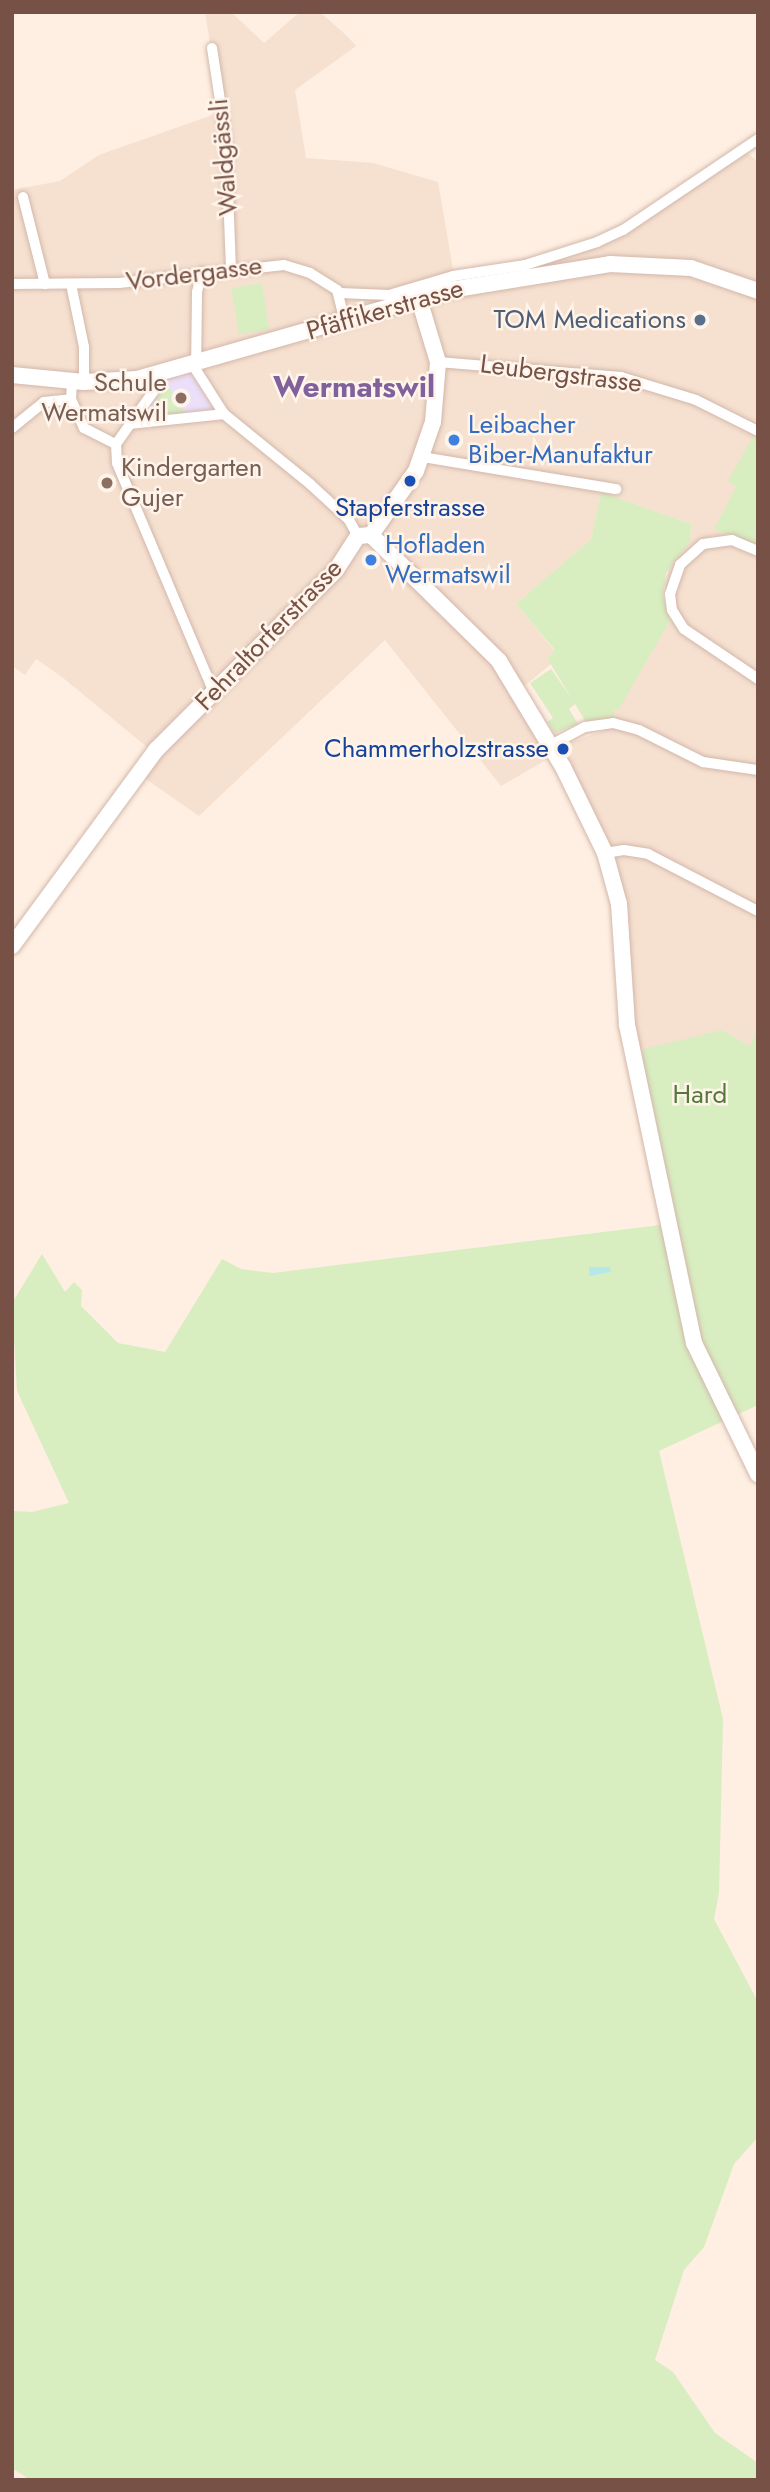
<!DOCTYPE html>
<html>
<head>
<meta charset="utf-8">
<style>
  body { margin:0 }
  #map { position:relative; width:770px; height:2492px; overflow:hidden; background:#feefe2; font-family:Jost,sans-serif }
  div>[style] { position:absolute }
  .residential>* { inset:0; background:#f6e0d0 }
  .education>* { inset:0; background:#ecdffa }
  .green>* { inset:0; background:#d8edc0; transform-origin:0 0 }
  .water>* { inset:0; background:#b5e9e9 }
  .roads { filter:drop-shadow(0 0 2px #d2b7aa) drop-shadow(0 0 2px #d2b7aa) }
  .street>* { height:10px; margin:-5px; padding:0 5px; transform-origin:5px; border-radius:5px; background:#fff }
  .secondary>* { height:16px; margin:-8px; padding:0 8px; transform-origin:8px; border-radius:8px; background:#fff }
  .dots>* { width:19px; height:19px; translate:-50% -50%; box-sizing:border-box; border:4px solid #fff4ea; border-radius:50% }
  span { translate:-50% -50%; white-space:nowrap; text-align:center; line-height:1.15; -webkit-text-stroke:5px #fff4ea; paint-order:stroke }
  .street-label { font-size:26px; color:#785146 }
  .service-label { font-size:26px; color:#4e5e75 }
  .right { translate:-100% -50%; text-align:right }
  .education-label { font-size:26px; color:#785e54 }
  .left { translate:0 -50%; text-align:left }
  .shop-label { font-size:26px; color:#366cbe }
  .transit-label { font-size:26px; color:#164399 }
  .park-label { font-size:26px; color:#56793b }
  .quarter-label { font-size:30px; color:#80619c; font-weight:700 }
  .frame { position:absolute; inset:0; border:14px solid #785146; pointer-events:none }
</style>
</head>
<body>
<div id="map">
  <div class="residential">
    <div style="clip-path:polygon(205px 12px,231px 12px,264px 43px,300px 12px,320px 12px,347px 36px,356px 46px,295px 90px,306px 158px,373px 163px,438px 182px,454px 275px,597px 242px,743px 149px,758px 162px,758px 1024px,750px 1046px,722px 1030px,641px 1059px,634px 1037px,624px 911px,563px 751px,568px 743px,606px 730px,616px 714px,611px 711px,614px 706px,619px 708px,670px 621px,664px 583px,671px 563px,690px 542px,691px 524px,601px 492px,591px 539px,516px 604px,555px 651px,547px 658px,551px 664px,515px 694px,553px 756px,501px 786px,385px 640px,199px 816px,140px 775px,147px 747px,62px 677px,36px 659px,25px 675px,12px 666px,12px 190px,60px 181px,99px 155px,221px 112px)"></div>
  </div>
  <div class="education">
    <div style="clip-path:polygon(191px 372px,206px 392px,213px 412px,146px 422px,148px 405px,165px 380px)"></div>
  </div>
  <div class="green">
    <div style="left:262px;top:283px;width:47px;height:31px;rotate:81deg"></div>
    <div style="clip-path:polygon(170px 388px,186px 415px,146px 418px,162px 390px)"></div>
    <div style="clip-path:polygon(754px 434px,758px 436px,758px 548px,714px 529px,736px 487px,728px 481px)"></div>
    <div style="clip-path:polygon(601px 492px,691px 524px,690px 542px,666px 573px,663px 596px,670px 621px,619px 709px,611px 710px,616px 713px,613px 719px,586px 722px,575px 704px,569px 709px,578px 724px,555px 733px,547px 722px,553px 718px,530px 683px,551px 669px,572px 699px,547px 658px,555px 650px,516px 604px,591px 539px)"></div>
    <div style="clip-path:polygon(758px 1024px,758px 1405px,659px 1451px,723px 1719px,719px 1893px,714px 1919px,758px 2002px,758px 2137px,734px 2164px,704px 2247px,684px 2270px,655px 2360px,673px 2372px,715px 2433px,758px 2463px,758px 2480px,30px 2480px,12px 2468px,12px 1511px,32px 1512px,69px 1503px,17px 1391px,12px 1303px,42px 1254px,65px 1292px,74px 1282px,82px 1290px,81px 1306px,118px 1343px,165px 1352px,222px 1259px,241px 1269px,273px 1273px,668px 1224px,637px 1073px,644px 1049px,722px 1030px,750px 1046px)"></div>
  </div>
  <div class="water">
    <div style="clip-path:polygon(589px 1267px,610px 1267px,611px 1272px,589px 1276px)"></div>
  </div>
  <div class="roads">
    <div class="street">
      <div style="left:212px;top:48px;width:92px;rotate:81.3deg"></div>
      <div style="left:226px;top:139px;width:129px;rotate:87.8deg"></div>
      <div style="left:23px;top:197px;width:90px;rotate:75.8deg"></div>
      <div style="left:202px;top:272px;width:21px;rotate:104deg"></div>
      <div style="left:197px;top:292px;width:78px;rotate:90.7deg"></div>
      <div style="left:196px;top:370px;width:52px;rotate:57.5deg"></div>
      <div style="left:224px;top:414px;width:111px;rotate:39.1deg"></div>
      <div style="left:310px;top:484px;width:53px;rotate:42.7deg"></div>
      <div style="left:349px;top:520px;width:18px;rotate:61deg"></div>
      <div style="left:12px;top:284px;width:107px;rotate:-0.5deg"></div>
      <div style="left:119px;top:283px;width:166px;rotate:-6.2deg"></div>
      <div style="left:284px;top:265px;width:27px;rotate:17deg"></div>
      <div style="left:310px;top:273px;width:32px;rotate:32deg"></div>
      <div style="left:337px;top:290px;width:32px;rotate:76deg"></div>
      <div style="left:71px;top:284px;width:64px;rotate:78.3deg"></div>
      <div style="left:84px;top:347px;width:35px;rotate:90deg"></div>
      <div style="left:340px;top:293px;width:49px;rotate:2.3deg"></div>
      <div style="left:389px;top:295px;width:67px;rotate:-16.5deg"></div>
      <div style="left:453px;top:276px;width:73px;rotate:-8.7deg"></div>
      <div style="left:525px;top:265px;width:76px;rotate:-17.7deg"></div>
      <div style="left:597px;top:242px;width:29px;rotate:-25deg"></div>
      <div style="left:623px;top:230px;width:163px;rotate:-34deg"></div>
      <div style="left:438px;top:362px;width:184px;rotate:4.7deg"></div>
      <div style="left:621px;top:377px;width:78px;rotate:17deg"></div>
      <div style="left:696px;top:400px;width:69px;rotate:26.6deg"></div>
      <div style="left:154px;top:376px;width:16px;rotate:94deg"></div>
      <div style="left:153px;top:392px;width:64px;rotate:125.4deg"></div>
      <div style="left:116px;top:444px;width:19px;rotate:87deg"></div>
      <div style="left:117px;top:463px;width:246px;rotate:67.1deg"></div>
      <div style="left:72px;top:381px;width:18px;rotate:93deg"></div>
      <div style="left:71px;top:399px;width:32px;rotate:66deg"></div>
      <div style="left:84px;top:428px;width:36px;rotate:27deg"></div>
      <div style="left:129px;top:424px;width:96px;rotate:-6deg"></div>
      <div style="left:12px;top:428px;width:41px;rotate:-39.1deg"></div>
      <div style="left:44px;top:402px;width:27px;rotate:-6deg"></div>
      <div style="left:422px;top:457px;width:197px;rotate:9.4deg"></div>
      <div style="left:758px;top:551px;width:28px;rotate:-157deg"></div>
      <div style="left:732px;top:540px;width:29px;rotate:172deg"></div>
      <div style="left:703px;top:544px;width:31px;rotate:138deg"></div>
      <div style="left:680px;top:565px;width:31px;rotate:109deg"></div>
      <div style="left:670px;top:594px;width:16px;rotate:83deg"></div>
      <div style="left:672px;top:610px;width:22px;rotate:58deg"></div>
      <div style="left:684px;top:629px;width:89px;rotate:34deg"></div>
      <div style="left:551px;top:745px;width:38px;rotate:-28deg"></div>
      <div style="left:585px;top:727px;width:28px;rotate:-8deg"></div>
      <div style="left:613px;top:723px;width:27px;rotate:15deg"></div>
      <div style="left:639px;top:730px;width:72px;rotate:26.6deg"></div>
      <div style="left:703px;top:762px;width:56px;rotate:8.3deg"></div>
      <div style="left:605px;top:853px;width:19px;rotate:-9deg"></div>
      <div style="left:624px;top:850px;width:24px;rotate:9deg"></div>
      <div style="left:648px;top:854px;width:124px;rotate:27.4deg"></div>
    </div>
    <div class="secondary">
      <div style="left:12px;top:375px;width:72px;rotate:5.6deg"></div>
      <div style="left:84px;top:382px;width:53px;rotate:-3.2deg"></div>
      <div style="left:137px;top:379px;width:325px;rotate:-15.9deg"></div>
      <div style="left:450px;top:290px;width:162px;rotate:-9.2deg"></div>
      <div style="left:610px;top:264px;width:81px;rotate:2.8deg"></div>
      <div style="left:691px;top:268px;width:71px;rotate:18.9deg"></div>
      <div style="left:371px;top:535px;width:180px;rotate:44.5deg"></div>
      <div style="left:499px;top:661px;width:124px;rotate:58.9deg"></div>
      <div style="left:563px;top:767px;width:96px;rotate:64deg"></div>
      <div style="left:605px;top:853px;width:53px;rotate:74.6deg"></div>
      <div style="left:619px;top:904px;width:121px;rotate:86.2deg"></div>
      <div style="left:627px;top:1025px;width:325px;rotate:78.1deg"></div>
      <div style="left:694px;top:1343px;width:146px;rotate:64deg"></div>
      <div style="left:371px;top:535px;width:78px;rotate:-54.9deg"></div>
      <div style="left:416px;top:471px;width:52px;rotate:-70.9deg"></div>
      <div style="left:433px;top:422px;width:60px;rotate:-85.2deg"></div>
      <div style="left:438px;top:362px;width:66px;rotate:-106.8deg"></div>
      <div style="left:12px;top:946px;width:243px;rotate:-53.7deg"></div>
      <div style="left:156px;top:750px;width:255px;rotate:-45deg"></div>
      <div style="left:336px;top:570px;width:40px;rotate:-57.1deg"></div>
      <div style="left:358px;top:536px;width:13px;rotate:-4deg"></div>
    </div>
  </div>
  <div class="dots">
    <div style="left:700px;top:320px;background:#5c6f8a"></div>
    <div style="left:181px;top:398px;background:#8d6e63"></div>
    <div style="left:454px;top:440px;background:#3f7fe0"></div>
    <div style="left:410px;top:481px;background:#1a4fb4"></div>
    <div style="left:107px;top:483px;background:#8d6e63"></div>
    <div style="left:371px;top:560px;background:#3f7fe0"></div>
    <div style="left:563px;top:749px;background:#1a4fb4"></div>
  </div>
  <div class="street-label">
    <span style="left:224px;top:157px;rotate:-95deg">Waldgässli</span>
    <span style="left:194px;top:274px;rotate:-7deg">Vordergasse</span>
    <span style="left:385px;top:310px;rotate:-16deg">Pfäffikerstrasse</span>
    <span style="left:561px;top:374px;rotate:7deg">Leubergstrasse</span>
    <span style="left:269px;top:635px;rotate:-46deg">Fehraltorferstrasse</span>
  </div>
  <div class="service-label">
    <span class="right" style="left:686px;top:320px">TOM Medications</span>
  </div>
  <div class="education-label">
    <span class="right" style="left:167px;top:398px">Schule<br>Wermatswil</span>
    <span class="left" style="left:121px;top:483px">Kindergarten<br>Gujer</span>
  </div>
  <div class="shop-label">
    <span class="left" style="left:468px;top:440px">Leibacher<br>Biber-Manufaktur</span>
    <span class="left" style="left:385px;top:560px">Hofladen<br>Wermatswil</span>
  </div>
  <div class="transit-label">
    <span style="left:410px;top:508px">Stapferstrasse</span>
    <span class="right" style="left:549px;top:749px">Chammerholzstrasse</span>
  </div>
  <div class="park-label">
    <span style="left:700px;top:1095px">Hard</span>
  </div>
  <div class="quarter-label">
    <span style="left:354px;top:387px">Wermatswil</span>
  </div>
  <div class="frame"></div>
</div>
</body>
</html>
